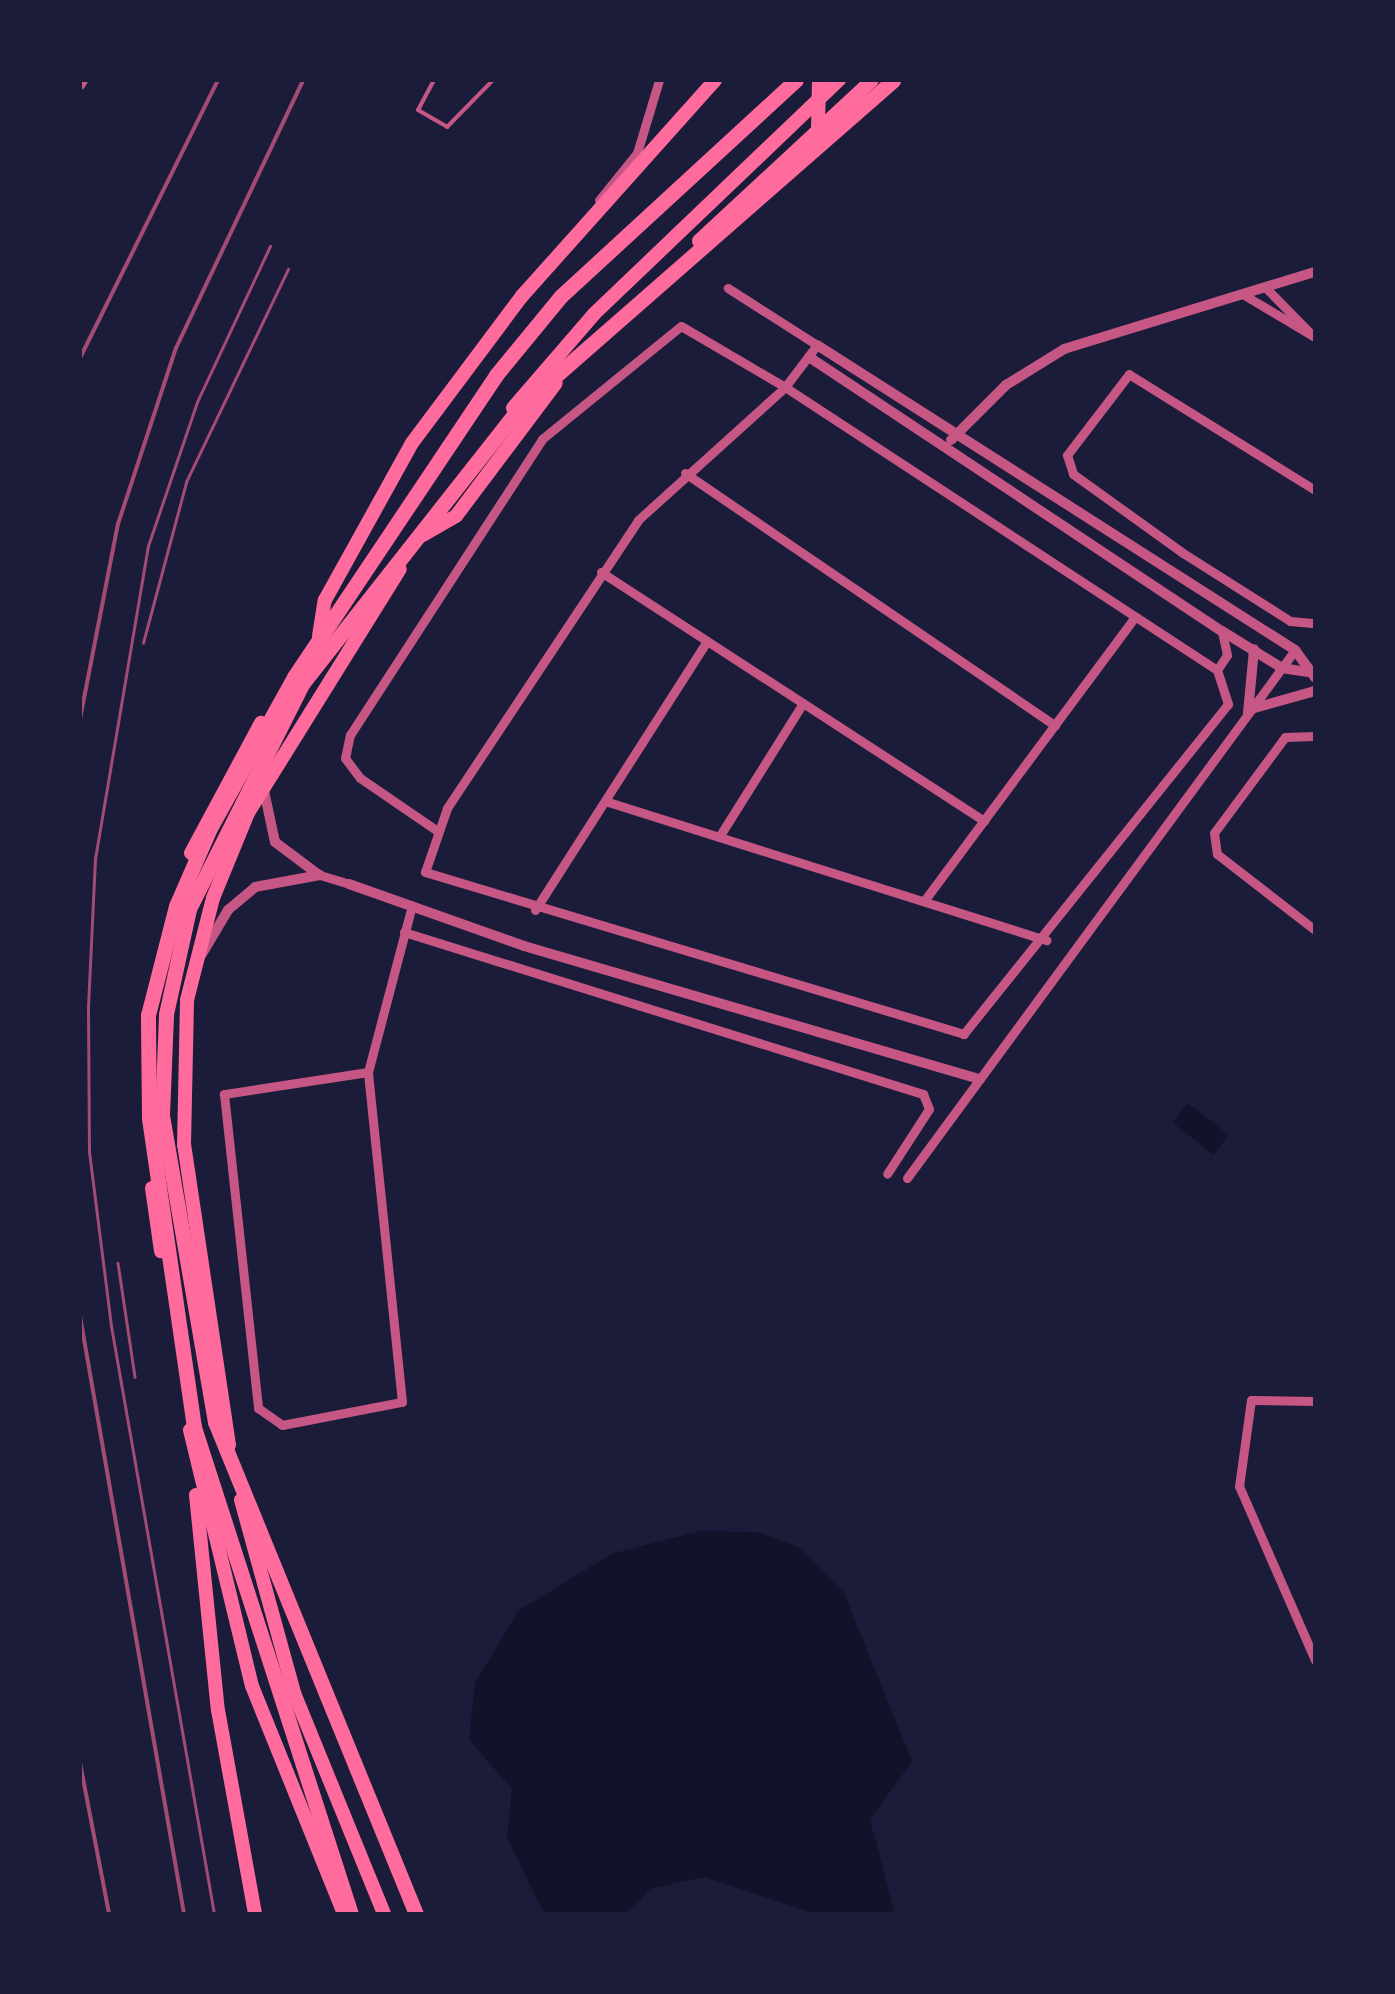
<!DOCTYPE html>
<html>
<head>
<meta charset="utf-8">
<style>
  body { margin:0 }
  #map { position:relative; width:1395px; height:1994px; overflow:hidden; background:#1b1b3a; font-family:"Playfair Display",serif }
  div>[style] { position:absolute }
  .water>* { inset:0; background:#12122b; transform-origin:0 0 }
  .service>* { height:4px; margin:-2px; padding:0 2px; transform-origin:2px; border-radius:2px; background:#c65784 }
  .minor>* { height:9px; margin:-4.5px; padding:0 4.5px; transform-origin:4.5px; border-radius:4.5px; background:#c65784 }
  .tertiary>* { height:10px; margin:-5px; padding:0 5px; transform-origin:5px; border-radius:5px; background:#c65784 }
  .trunk>* { height:14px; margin:-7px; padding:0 7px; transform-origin:7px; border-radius:7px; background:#ff6b9d }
  .motorway>* { height:15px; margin:-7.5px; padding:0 7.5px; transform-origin:7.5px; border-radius:7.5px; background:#ff6b9d }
  .tram>* { height:2.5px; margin:-1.25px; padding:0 1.25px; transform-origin:1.25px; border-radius:1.25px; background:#a44b75 }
  .rail>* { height:4px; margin:-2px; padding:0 2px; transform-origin:2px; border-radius:2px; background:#a44b75 }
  span { translate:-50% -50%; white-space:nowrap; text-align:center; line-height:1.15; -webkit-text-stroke:8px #1b1b3a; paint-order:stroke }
  .frame { position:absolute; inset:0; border:82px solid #1b1b3a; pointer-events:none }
</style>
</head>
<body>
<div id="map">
  <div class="water">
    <div style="left:1188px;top:1103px;width:52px;height:25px;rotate:38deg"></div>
    <div style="clip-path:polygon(700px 1531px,759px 1532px,798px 1547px,844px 1593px,912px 1761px,870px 1820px,895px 1914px,816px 1914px,705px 1877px,652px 1888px,625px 1914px,545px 1914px,539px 1904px,507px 1837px,512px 1789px,469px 1740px,475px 1683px,518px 1611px,611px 1554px)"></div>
  </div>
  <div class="service">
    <div style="left:434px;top:80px;width:34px;rotate:118deg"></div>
    <div style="left:418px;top:110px;width:34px;rotate:30deg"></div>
    <div style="left:447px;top:127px;width:66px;rotate:-45.6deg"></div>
  </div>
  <div class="minor">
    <div style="left:80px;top:85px;width:6px;rotate:-59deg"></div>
    <div style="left:599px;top:200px;width:60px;rotate:-51deg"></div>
    <div style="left:637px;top:153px;width:76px;rotate:-73.2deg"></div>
    <div style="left:1244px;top:295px;width:80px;rotate:30.7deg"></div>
    <div style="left:1313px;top:336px;width:67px;rotate:-134.4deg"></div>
    <div style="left:685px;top:473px;width:448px;rotate:34.3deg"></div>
    <div style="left:1315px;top:490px;width:219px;rotate:-148.1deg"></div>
    <div style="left:1129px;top:374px;width:102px;rotate:127.4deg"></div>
    <div style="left:1067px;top:455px;width:20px;rotate:72deg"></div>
    <div style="left:1073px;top:474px;width:135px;rotate:35.7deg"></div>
    <div style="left:1183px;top:553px;width:127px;rotate:32.4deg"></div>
    <div style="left:1290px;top:621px;width:25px;rotate:5deg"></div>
    <div style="left:601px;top:572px;width:457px;rotate:33deg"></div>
    <div style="left:1217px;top:670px;width:18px;rotate:-56deg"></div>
    <div style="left:1227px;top:655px;width:25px;rotate:-102deg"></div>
    <div style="left:1315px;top:736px;width:30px;rotate:178deg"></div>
    <div style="left:1285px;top:737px;width:119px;rotate:126.5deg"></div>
    <div style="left:1214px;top:833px;width:21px;rotate:82deg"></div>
    <div style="left:1217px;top:854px;width:124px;rotate:37.8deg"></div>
    <div style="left:605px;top:801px;width:463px;rotate:17.5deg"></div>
    <div style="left:436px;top:830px;width:92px;rotate:-145.6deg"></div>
    <div style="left:360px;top:778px;width:25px;rotate:-127deg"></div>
    <div style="left:345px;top:758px;width:24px;rotate:-78deg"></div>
    <div style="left:350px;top:735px;width:353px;rotate:-57deg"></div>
    <div style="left:542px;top:439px;width:179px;rotate:-39.1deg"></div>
    <div style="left:681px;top:326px;width:121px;rotate:30.4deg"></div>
    <div style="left:785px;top:387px;width:516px;rotate:33.23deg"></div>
    <div style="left:1217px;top:670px;width:36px;rotate:72deg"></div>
    <div style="left:1228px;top:704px;width:423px;rotate:128.7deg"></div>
    <div style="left:964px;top:1034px;width:563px;rotate:-163.27deg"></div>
    <div style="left:425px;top:872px;width:68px;rotate:-71deg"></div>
    <div style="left:447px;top:808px;width:346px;rotate:-56.4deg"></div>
    <div style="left:638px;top:520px;width:198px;rotate:-42.1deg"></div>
    <div style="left:785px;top:387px;width:53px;rotate:-52.7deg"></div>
    <div style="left:817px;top:345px;width:106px;rotate:-147.4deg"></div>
    <div style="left:719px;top:837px;width:158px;rotate:-57.9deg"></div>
    <div style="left:320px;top:875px;width:30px;rotate:17deg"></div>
    <div style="left:924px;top:901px;width:354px;rotate:-53.4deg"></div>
    <div style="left:535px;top:910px;width:319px;rotate:-57.4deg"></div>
    <div style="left:404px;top:932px;width:544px;rotate:17.34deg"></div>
    <div style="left:923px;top:1094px;width:16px;rotate:68deg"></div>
    <div style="left:929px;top:1109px;width:77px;rotate:122.9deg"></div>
    <div style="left:368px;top:1072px;width:146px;rotate:171.3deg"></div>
    <div style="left:224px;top:1094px;width:316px;rotate:83.8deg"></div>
    <div style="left:258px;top:1408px;width:29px;rotate:35deg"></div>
    <div style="left:282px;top:1425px;width:122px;rotate:-10.9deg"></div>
    <div style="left:402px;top:1402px;width:332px;rotate:-95.9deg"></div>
    <div style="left:368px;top:1072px;width:172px;rotate:-75.2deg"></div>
    <div style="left:907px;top:1178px;width:655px;rotate:-53.69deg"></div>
    <div style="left:1315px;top:1401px;width:64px;rotate:-179.1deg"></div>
    <div style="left:1251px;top:1400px;width:87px;rotate:97.9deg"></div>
    <div style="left:1239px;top:1486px;width:190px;rotate:66.4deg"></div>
  </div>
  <div class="tertiary">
    <div style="left:817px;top:345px;width:567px;rotate:32.54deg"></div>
    <div style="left:1295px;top:650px;width:34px;rotate:54deg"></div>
    <div style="left:809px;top:357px;width:496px;rotate:33.6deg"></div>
    <div style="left:1222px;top:631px;width:70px;rotate:31.7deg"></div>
    <div style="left:1282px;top:668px;width:25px;rotate:9deg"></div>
    <div style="left:951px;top:440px;width:78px;rotate:-45deg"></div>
    <div style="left:1006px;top:385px;width:68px;rotate:-31.8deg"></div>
    <div style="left:1064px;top:349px;width:263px;rotate:-17.1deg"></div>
    <div style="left:1251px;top:709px;width:66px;rotate:-15.7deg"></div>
    <div style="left:1248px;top:713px;width:64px;rotate:-84.6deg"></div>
    <div style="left:263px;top:786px;width:57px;rotate:77.9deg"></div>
    <div style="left:275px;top:842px;width:55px;rotate:36.9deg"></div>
    <div style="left:349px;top:884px;width:186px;rotate:19.5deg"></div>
    <div style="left:524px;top:946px;width:475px;rotate:16.3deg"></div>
    <div style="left:202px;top:954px;width:51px;rotate:-59.4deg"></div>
    <div style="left:228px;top:910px;width:35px;rotate:-40deg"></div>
    <div style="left:255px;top:887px;width:66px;rotate:-10.5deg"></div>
  </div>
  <div class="trunk">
    <div style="left:818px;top:128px;width:48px;rotate:-88.8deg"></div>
    <div style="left:699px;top:241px;width:236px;rotate:-42.9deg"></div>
    <div style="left:513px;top:408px;width:124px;rotate:-49.2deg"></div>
    <div style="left:594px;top:314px;width:339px;rotate:-43.7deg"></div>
    <div style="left:423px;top:535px;width:38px;rotate:-30deg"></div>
    <div style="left:456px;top:516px;width:166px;rotate:-53.1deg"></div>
    <div style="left:319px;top:636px;width:36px;rotate:-81deg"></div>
    <div style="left:325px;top:600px;width:179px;rotate:-61deg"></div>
    <div style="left:412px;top:443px;width:184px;rotate:-53.2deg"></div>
    <div style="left:522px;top:296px;width:290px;rotate:-48.2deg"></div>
    <div style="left:191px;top:853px;width:148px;rotate:-61.7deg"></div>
    <div style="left:152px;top:1188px;width:64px;rotate:81.9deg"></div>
    <div style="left:190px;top:1430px;width:263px;rotate:76.4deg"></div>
    <div style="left:252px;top:1686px;width:246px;rotate:68deg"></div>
    <div style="left:229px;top:1445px;width:303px;rotate:-98.5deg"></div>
    <div style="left:184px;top:1145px;width:145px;rotate:-88.8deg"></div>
    <div style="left:187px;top:1000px;width:105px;rotate:-75.7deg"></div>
    <div style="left:213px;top:898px;width:92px;rotate:-67.6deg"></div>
    <div style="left:248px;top:813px;width:287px;rotate:-58.1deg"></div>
    <div style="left:196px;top:1495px;width:216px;rotate:84.2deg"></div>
    <div style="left:218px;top:1710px;width:207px;rotate:79.7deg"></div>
    <div style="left:241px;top:1500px;width:200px;rotate:74.6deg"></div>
    <div style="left:294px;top:1693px;width:239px;rotate:67.8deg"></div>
  </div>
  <div class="motorway">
    <div style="left:351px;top:1914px;width:512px;rotate:-107.87deg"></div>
    <div style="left:194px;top:1427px;width:313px;rotate:-98.3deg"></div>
    <div style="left:149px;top:1117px;width:102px;rotate:-90.6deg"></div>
    <div style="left:148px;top:1015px;width:113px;rotate:-75.6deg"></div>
    <div style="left:176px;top:906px;width:85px;rotate:-66.4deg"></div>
    <div style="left:210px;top:828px;width:173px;rotate:-60.9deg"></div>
    <div style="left:294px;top:677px;width:363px;rotate:-56.2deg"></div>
    <div style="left:496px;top:375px;width:102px;rotate:-50.6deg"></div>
    <div style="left:561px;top:296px;width:319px;rotate:-42.6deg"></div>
    <div style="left:416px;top:1914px;width:531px;rotate:-112.22deg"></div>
    <div style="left:215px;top:1422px;width:312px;rotate:-99.8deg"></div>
    <div style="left:162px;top:1115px;width:101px;rotate:-87.7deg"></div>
    <div style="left:166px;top:1014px;width:107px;rotate:-77.6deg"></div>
    <div style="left:189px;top:909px;width:252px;rotate:-63.3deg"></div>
    <div style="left:302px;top:684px;width:352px;rotate:-51.8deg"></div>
    <div style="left:520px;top:407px;width:496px;rotate:-41.2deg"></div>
  </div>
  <div class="tram">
    <div style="left:143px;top:643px;width:167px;rotate:-75deg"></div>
    <div style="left:186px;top:482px;width:236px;rotate:-64.4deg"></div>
    <div style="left:118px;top:1263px;width:115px;rotate:81.5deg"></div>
    <div style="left:214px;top:1914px;width:597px;rotate:-99.94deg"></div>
    <div style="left:111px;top:1326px;width:175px;rotate:-97.2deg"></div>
    <div style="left:89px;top:1152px;width:145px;rotate:-90.4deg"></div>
    <div style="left:88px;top:1007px;width:148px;rotate:-87.3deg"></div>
    <div style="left:95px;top:859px;width:317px;rotate:-80.4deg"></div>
    <div style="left:148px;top:546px;width:152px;rotate:-71.2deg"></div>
    <div style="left:197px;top:402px;width:172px;rotate:-64.9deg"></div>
  </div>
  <div class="rail">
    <div style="left:80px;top:358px;width:310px;rotate:-63.6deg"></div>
    <div style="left:80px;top:719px;width:199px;rotate:-79deg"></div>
    <div style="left:118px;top:524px;width:185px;rotate:-71.8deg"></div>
    <div style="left:176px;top:348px;width:297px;rotate:-64.6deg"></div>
    <div style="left:80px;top:1316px;width:607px;rotate:80.13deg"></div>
    <div style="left:80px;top:1763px;width:154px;rotate:79.1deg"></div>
  </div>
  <div class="frame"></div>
</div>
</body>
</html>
